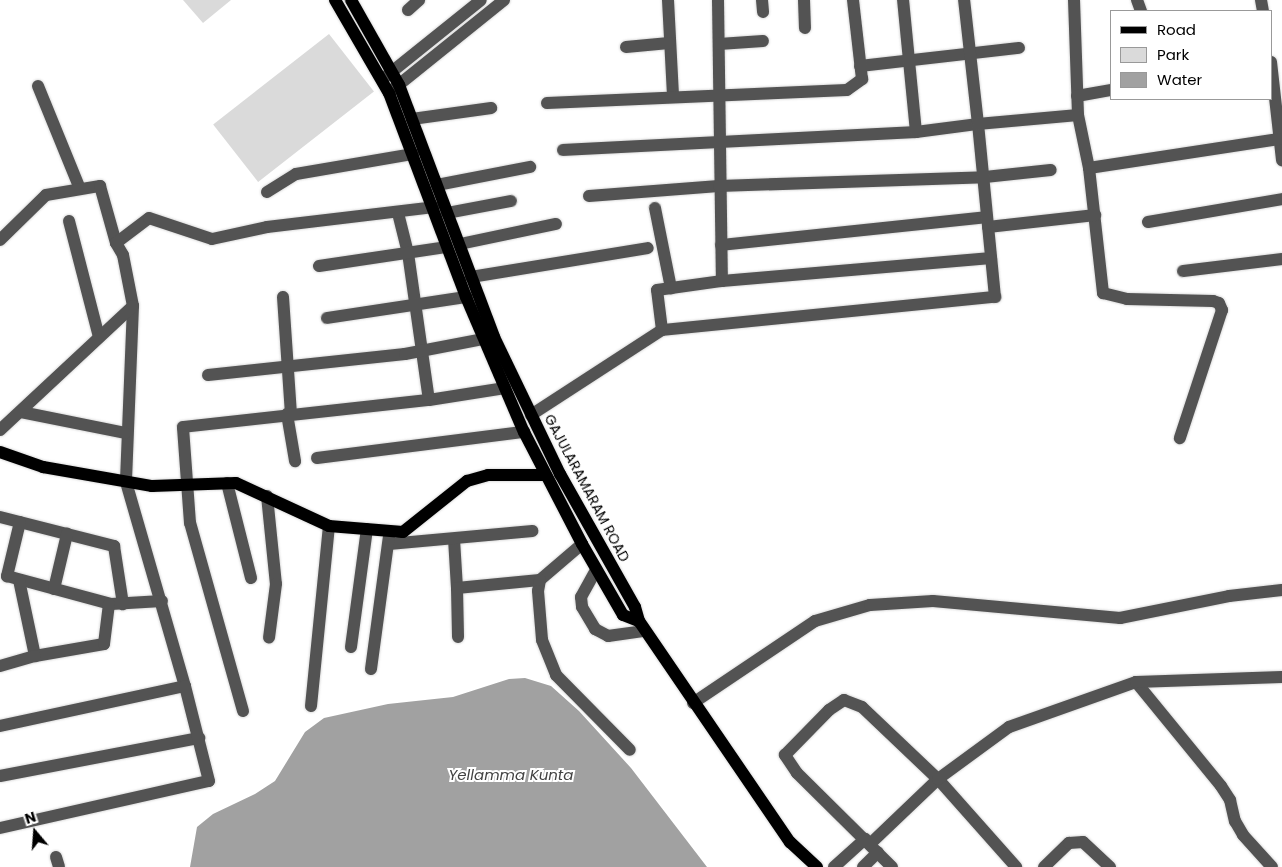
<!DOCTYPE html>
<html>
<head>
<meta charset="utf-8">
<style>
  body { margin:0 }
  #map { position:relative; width:1282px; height:867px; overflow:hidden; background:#fff; font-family:Poppins,sans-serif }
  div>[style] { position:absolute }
  .green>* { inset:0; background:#dadada; transform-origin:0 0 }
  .water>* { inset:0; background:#a1a1a1 }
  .roads { filter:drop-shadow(0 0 1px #dbdbdb) drop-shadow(0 0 1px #dbdbdb) }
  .minor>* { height:12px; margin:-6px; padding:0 6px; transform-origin:6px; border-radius:6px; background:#535353 }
  .major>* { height:12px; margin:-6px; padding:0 6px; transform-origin:6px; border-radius:6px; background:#000 }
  span { translate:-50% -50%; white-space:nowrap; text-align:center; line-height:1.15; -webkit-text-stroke:4px #fff; paint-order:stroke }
  .street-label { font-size:14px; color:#000 }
  .water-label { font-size:15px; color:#424242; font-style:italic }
  .legend { position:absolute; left:1110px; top:10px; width:162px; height:90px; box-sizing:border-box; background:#fff; border:1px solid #999; margin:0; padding:6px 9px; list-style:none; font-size:15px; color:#000 }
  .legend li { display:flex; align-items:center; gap:10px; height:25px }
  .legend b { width:25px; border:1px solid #999 }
  .north { position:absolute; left:10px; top:807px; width:50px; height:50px; -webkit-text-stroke:4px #fff; paint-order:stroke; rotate:342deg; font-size:14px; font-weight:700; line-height:20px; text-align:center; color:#000 }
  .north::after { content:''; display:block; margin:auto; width:18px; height:22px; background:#000; clip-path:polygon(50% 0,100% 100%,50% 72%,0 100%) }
</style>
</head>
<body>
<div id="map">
  <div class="green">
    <div style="clip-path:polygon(183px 0,231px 0,203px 23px)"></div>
    <div style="left:329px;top:34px;width:73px;height:147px;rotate:52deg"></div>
  </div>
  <div class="water">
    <div style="clip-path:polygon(525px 678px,551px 686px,579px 711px,631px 768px,707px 867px,190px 867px,197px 827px,213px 814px,255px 794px,275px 781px,305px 732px,324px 718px,388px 704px,453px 697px,509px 679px)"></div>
  </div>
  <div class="roads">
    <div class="minor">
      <div style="left:668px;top:0;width:97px;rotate:87deg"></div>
      <div style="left:718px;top:0;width:281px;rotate:89.2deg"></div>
      <div style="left:762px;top:0;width:12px;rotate:85deg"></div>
      <div style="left:804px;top:0;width:28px;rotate:88deg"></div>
      <div style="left:1074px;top:0;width:115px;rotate:88deg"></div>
      <div style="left:1078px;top:115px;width:54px;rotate:78.3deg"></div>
      <div style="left:1089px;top:168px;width:126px;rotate:83.6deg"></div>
      <div style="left:1103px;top:293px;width:25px;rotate:14deg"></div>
      <div style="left:1127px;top:299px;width:86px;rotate:1.3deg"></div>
      <div style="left:1213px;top:301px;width:6px;rotate:18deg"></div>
      <div style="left:1219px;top:303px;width:8px;rotate:67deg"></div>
      <div style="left:1222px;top:310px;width:135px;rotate:108.2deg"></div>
      <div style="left:1137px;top:0;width:12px;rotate:70deg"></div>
      <div style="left:1261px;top:0;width:11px;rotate:80deg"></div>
      <div style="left:408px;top:10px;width:15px;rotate:-42deg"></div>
      <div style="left:719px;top:44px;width:44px;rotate:-3.9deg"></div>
      <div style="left:626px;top:47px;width:43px;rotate:-5.3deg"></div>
      <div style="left:1271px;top:62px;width:99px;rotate:83.6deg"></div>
      <div style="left:860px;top:66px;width:160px;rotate:-6.5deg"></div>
      <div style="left:384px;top:78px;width:124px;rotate:-38.8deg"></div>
      <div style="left:38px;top:86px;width:111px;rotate:67.8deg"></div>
      <div style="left:391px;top:91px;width:145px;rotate:-38.8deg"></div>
      <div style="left:1077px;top:96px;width:35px;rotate:-10deg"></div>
      <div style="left:547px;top:103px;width:300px;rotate:-2.5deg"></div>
      <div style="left:847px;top:90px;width:19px;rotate:-36deg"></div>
      <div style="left:862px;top:79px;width:80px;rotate:-96.5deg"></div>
      <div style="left:412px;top:119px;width:80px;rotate:-7.9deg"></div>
      <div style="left:916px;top:132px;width:63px;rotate:-7.4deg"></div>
      <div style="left:978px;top:124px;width:125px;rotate:-96.4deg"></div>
      <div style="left:563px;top:150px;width:353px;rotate:-2.9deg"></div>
      <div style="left:916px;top:132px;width:133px;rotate:-95.6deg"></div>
      <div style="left:1089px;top:168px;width:192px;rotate:-8.7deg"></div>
      <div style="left:437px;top:185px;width:95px;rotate:-11deg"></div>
      <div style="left:267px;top:192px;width:34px;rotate:-32deg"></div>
      <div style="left:296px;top:174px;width:119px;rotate:-9.7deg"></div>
      <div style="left:589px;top:196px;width:130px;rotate:-4.4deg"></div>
      <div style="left:719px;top:186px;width:266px;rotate:-1.9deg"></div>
      <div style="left:985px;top:177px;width:66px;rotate:-6.1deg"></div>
      <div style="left:655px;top:208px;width:82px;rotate:78.7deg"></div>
      <div style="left:398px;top:213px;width:41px;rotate:76deg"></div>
      <div style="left:408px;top:253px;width:148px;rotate:81.9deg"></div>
      <div style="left:429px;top:400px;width:77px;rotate:-9deg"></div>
      <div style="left:447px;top:213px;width:65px;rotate:-10.6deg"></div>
      <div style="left:69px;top:221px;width:120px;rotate:75.5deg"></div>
      <div style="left:1148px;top:222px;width:136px;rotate:-9.7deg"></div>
      <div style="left:988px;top:227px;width:108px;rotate:-6.4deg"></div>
      <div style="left:0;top:240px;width:64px;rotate:-44.4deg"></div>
      <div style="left:46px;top:195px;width:55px;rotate:-9.5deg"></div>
      <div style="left:100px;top:186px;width:59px;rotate:74.3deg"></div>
      <div style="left:116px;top:243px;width:14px;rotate:60deg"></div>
      <div style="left:123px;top:255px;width:52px;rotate:78.9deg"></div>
      <div style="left:133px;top:306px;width:176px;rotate:92.3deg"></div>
      <div style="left:126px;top:482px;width:212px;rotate:73.9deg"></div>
      <div style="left:185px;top:686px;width:189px;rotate:167.8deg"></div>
      <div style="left:116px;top:243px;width:41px;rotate:-37.1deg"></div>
      <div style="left:149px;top:218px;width:66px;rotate:18.4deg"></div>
      <div style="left:212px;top:239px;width:56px;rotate:-12.3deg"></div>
      <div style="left:267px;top:227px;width:168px;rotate:-6.8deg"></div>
      <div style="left:460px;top:244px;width:98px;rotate:-11.8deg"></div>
      <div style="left:721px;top:245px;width:267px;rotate:-6deg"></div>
      <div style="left:319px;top:266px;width:128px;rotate:-8.5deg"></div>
      <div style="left:1183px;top:271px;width:100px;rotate:-6.9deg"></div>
      <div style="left:471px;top:277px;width:179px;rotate:-9.3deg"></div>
      <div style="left:283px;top:297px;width:117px;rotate:86.1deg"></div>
      <div style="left:327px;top:318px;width:141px;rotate:-8.6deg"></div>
      <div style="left:662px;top:330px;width:40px;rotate:-97.1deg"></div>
      <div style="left:657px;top:290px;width:66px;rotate:-7.9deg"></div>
      <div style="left:722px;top:281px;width:270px;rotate:-4.9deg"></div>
      <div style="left:208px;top:375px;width:198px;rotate:-6.1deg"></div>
      <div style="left:405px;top:354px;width:79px;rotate:-10.9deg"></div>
      <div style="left:21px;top:412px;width:106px;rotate:11.4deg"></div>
      <div style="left:287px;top:414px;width:48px;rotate:80.3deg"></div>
      <div style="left:531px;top:415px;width:156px;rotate:-33deg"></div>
      <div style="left:662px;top:330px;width:335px;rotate:-5.7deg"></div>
      <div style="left:995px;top:297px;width:174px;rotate:-95.6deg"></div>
      <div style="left:978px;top:124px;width:100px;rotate:-5.1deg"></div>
      <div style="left:0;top:430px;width:182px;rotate:-43deg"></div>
      <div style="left:317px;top:458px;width:209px;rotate:-7.2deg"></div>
      <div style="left:227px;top:483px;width:98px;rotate:75.8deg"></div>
      <div style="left:267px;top:496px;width:88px;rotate:84.2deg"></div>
      <div style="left:276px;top:584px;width:54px;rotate:97.4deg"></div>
      <div style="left:0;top:517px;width:118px;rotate:14.3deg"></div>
      <div style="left:114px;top:546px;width:59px;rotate:81.2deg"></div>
      <div style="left:20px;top:522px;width:56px;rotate:103.5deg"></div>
      <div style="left:7px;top:576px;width:108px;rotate:15.1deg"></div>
      <div style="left:111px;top:604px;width:51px;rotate:-3.4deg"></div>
      <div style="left:454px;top:539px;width:49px;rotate:86.5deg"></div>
      <div style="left:457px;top:588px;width:83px;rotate:-5.5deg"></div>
      <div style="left:389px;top:544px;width:144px;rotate:-5.2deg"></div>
      <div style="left:582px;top:544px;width:55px;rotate:139.4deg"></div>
      <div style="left:540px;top:580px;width:11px;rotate:100deg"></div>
      <div style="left:538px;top:591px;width:49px;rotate:85.3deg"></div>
      <div style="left:542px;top:640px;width:38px;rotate:68deg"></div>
      <div style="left:556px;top:675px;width:105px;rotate:45.4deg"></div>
      <div style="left:596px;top:570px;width:31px;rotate:119deg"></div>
      <div style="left:581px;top:597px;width:10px;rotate:84deg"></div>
      <div style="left:582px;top:607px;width:26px;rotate:59deg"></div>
      <div style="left:595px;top:629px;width:15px;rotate:28deg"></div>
      <div style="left:608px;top:636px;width:37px;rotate:-8deg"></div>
      <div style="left:19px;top:580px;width:78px;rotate:78.1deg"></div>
      <div style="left:35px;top:656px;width:70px;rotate:-9.9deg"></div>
      <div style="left:104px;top:644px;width:40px;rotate:-82.9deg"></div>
      <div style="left:457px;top:588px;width:49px;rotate:88.8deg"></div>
      <div style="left:54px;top:589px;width:57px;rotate:-76.7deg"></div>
      <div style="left:351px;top:647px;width:119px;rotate:-82.3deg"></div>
      <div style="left:0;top:666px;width:36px;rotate:-16deg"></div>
      <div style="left:371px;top:669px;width:134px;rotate:-82.3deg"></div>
      <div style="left:1136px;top:682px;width:134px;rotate:50.7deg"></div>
      <div style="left:1221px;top:786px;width:17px;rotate:57deg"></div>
      <div style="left:1230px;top:800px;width:22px;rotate:77deg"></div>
      <div style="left:1235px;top:821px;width:16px;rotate:60deg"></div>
      <div style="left:1243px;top:835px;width:43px;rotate:47.8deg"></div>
      <div style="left:693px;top:703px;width:147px;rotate:-33.9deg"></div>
      <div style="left:815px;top:621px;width:57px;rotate:-16.2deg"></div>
      <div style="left:870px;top:605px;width:63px;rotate:-3.6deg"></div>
      <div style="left:933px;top:601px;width:188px;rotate:5.2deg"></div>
      <div style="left:1120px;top:618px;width:111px;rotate:-11.4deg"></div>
      <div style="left:1229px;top:596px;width:53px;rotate:-6.5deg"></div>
      <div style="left:311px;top:706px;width:181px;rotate:-84.3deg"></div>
      <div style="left:243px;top:711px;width:195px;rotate:-105.7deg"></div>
      <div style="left:190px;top:523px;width:96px;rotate:-94.2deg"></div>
      <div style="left:183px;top:427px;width:247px;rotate:-6.3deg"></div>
      <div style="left:0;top:776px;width:203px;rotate:-10.8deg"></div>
      <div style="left:0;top:828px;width:214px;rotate:-12.7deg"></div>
      <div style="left:209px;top:781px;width:98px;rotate:-104.2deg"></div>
      <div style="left:870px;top:844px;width:94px;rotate:-43.7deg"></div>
      <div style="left:938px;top:779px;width:118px;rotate:48.4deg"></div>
      <div style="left:56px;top:857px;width:10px;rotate:73deg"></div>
      <div style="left:834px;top:867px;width:42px;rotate:-42.1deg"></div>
      <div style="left:863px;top:867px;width:21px;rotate:-45deg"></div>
      <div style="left:892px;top:867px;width:134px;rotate:-135.3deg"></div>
      <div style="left:797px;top:773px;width:22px;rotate:-124deg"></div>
      <div style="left:785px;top:755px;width:63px;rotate:-45.6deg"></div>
      <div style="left:829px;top:710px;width:18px;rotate:-34deg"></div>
      <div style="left:844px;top:700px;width:19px;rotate:21deg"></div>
      <div style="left:862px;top:707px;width:105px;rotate:43.5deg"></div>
      <div style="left:938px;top:779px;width:88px;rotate:-36.2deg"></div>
      <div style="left:1009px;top:727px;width:135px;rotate:-19.5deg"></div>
      <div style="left:1136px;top:682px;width:146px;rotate:-2deg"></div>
      <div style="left:1044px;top:867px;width:35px;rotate:-44deg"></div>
      <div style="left:1069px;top:843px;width:14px;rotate:-4deg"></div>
      <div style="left:1083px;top:842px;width:37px;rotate:43deg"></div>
    </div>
    <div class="major">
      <div style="left:335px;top:0;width:108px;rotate:59.9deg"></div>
      <div style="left:389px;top:93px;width:218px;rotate:69.3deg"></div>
      <div style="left:466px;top:297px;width:147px;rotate:66.8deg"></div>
      <div style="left:524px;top:432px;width:126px;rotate:62.6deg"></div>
      <div style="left:582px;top:544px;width:82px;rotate:60deg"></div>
      <div style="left:623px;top:615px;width:17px;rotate:21deg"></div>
      <div style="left:351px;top:0;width:98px;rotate:60.5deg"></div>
      <div style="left:399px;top:85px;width:269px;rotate:69.3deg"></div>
      <div style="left:494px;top:337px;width:152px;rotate:64.3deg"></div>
      <div style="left:560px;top:474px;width:153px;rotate:60.6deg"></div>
      <div style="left:635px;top:607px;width:15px;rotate:74deg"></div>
      <div style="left:639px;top:621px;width:268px;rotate:55.7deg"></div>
      <div style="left:790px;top:842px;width:37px;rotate:43deg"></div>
      <div style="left:0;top:452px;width:46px;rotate:19.2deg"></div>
      <div style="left:43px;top:467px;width:111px;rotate:9.9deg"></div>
      <div style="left:152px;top:486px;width:84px;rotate:-2deg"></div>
      <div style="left:236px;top:483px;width:102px;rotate:24.8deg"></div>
      <div style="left:329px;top:526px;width:74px;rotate:4.6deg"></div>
      <div style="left:403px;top:532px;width:82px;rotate:-38.6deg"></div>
      <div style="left:467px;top:481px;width:22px;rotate:-16deg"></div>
      <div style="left:488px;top:475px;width:57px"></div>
    </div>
  </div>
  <div class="street-label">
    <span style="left:587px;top:488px;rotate:62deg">GAJULARAMARAM ROAD</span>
  </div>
  <div class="water-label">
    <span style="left:511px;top:775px">Yellamma Kunta</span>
  </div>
  <ul class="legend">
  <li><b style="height:6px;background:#000"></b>Road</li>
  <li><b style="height:14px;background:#dadada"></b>Park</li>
  <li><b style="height:14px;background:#a1a1a1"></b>Water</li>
  </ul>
  <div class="north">N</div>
</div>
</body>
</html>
